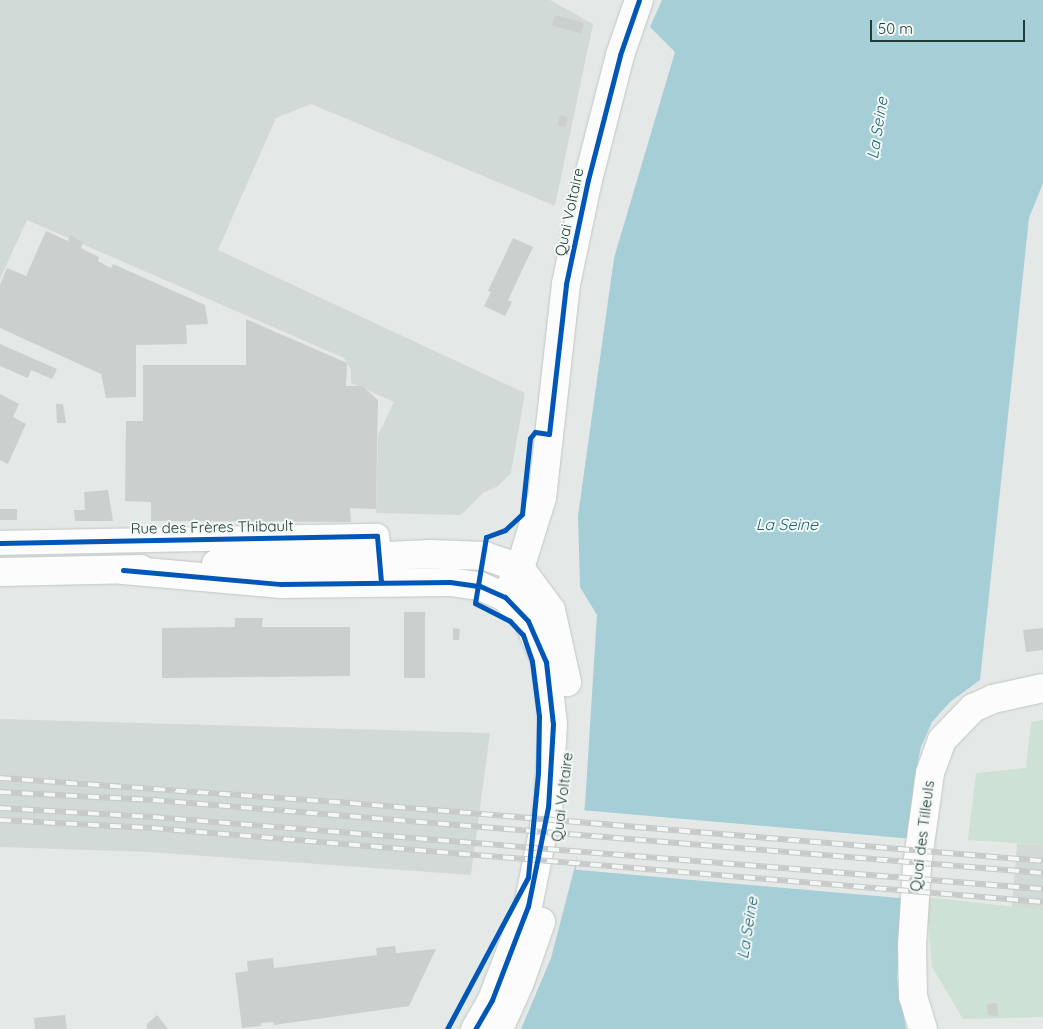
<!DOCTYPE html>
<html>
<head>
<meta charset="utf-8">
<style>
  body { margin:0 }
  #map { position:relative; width:1043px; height:1029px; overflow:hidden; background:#e4e9e7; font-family:Quicksand,sans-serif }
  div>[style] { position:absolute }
  .built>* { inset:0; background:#d2dad7 }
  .green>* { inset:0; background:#cde1d4 }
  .water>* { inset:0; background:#a6ced6 }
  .pier>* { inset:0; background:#e4e9e7; transform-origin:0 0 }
  .building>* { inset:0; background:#cbd0ce; transform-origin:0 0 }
  .roads { filter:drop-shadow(0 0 1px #c1c6c4) drop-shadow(0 0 1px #c1c6c4) }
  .minor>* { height:24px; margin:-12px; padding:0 12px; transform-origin:12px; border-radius:12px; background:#fbfcfb }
  .tertiary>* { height:28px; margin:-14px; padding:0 14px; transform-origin:14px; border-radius:14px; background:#fbfcfb }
  .rail>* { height:5.5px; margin-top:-2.75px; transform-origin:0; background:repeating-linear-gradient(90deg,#f2f8f5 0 11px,#c7cac9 0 22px); box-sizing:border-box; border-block:1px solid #c7cac9 }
  .cycleway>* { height:5px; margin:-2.5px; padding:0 2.5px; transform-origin:2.5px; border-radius:2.5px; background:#0057b8 }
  span { translate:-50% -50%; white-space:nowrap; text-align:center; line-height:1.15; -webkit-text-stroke:4px #f2f8f5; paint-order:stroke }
  .street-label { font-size:15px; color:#233b35 }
  .water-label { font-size:16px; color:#206574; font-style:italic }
  .scale { position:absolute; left:870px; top:20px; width:155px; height:22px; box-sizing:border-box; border:2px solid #233b35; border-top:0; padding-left:6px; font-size:15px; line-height:18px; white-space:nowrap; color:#233b35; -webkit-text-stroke:4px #f2f8f5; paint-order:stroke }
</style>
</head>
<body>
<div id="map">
  <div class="built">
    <div style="clip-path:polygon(0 0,550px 0,593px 24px,555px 206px,311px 104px,276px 118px,218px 250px,525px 393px,511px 473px,498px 486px,483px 493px,461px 515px,376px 513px,378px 435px,394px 402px,351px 383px,351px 370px,344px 358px,27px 220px,0 279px)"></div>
    <div style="clip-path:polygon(0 719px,490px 733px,471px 875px,149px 852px,0 847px)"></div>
    <div style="clip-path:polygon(1017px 844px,1043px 845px,1043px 910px,1012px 907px)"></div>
  </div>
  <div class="green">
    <div style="clip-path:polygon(1043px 720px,1043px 845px,968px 840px,976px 773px,1026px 768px,1031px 722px)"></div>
    <div style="clip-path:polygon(926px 897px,1043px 910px,1043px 1017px,963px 1019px,932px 967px)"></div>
  </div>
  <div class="water">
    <div style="clip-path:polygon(662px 0,1043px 0,1043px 183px,1029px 218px,980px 680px,950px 702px,932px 722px,921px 747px,914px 780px,897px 978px,906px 1029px,521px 1029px,551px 958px,576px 862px,585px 805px,597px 615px,580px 587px,578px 516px,614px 258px,675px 52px,650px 27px)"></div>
  </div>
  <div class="pier">
    <div style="left:581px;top:810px;width:331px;height:60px;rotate:5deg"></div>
  </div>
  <div class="building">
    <div style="left:555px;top:15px;width:30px;height:11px;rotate:15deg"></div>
    <div style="left:560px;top:115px;width:8px;height:11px;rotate:14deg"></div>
    <div style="clip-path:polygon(46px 231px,68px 241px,70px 235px,83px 242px,81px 248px,99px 257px,98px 261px,111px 268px,113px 264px,205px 305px,208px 324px,186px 325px,187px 344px,136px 345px,136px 397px,106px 398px,101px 374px,0 328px,0 285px,7px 268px,26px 276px)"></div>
    <div style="clip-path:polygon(513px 238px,533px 247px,508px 300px,512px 302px,505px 316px,484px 306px,491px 292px,488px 291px)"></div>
    <div style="clip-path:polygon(246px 319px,347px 363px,346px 386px,362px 386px,378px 400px,376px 509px,350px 508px,351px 522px,151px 521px,151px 502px,125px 501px,126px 421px,143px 421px,143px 365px,246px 365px)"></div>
    <div style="clip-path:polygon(0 344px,57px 369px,52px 379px,31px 370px,28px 378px,0 366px)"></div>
    <div style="clip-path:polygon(0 394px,19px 404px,13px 417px,26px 424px,8px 464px,0 460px)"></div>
    <div style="clip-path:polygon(56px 404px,63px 404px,66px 423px,57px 423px)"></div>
    <div style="clip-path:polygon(108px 490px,113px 521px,75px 521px,74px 510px,85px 510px,84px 492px)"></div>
    <div style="left:17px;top:509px;width:11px;height:17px;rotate:90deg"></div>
    <div style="left:404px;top:612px;width:21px;height:66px"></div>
    <div style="clip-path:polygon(235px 618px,263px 618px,262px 627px,350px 627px,350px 676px,162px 678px,162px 628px,235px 627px)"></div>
    <div style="clip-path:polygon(453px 628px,460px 629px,459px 640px,453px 640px)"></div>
    <div style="clip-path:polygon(1043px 628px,1043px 650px,1026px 652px,1023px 630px)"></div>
    <div style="clip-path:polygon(395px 946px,396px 953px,436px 949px,409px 1006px,274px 1025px,273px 1022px,261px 1023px,261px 1026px,242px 1028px,235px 973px,248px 971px,247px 961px,273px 958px,274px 968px,377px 955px,376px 948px)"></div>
    <div style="clip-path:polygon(997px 1003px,998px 1016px,988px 1015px,987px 1004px)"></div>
    <div style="clip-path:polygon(65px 1015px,67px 1029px,35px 1029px,34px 1018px)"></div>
    <div style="clip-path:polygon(157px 1015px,168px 1029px,147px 1029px,147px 1024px)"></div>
  </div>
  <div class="roads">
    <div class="minor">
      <div style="left:0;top:543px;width:377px;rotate:-1.1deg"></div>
      <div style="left:377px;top:536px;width:39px;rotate:84deg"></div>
    </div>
    <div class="tertiary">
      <div style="left:216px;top:564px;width:214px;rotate:-2.7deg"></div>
      <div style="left:430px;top:554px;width:55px;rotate:2.1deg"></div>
      <div style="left:485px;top:556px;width:37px;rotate:19deg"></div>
      <div style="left:520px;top:568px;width:52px;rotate:53.6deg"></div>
      <div style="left:551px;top:610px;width:74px;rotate:77.5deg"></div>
      <div style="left:123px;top:570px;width:159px;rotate:5.1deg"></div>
      <div style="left:281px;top:584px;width:169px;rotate:-0.7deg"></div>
      <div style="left:450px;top:582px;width:30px;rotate:8deg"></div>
      <div style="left:480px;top:586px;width:27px;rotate:24deg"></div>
      <div style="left:505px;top:597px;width:33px;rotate:46deg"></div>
      <div style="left:528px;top:621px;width:45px;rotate:66.3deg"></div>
      <div style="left:546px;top:662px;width:62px;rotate:83.6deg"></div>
      <div style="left:553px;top:724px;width:83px;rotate:93.4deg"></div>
      <div style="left:548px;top:807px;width:101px;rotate:101.4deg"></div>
      <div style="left:528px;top:906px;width:101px;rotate:111deg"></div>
      <div style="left:492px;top:1000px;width:34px;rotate:120deg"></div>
      <div style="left:0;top:572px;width:141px;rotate:-1.2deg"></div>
      <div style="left:505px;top:597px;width:33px;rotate:-63deg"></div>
      <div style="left:520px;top:568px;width:73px;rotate:-72.6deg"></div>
      <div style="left:542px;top:498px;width:215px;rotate:-83.6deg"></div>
      <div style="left:566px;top:284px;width:106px;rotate:-78.1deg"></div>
      <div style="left:588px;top:180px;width:129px;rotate:-75.6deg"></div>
      <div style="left:620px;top:55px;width:58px;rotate:-70.9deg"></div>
      <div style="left:499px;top:1029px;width:51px;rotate:-65.9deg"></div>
      <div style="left:520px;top:982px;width:64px;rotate:-70.7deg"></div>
      <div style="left:923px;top:1029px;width:34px;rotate:-107deg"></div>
      <div style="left:913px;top:996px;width:50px;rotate:-91.1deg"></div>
      <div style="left:912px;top:946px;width:80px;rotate:-86.4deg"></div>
      <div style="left:917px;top:866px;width:94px;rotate:-82deg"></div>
      <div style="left:930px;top:773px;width:35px;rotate:-70deg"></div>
      <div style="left:942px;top:740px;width:45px;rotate:-45.9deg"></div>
      <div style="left:973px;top:708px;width:22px;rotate:-24deg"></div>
      <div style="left:993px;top:699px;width:51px;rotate:-12.4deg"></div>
    </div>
  </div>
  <div class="rail">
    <div style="left:0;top:778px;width:351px;rotate:4.1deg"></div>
    <div style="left:350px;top:803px;width:695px;rotate:4.78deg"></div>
    <div style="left:0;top:792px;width:153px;rotate:3deg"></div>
    <div style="left:153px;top:800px;width:893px;rotate:4.69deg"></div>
    <div style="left:0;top:808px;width:153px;rotate:3.4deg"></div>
    <div style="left:153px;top:817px;width:893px;rotate:4.63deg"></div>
    <div style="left:0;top:820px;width:152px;rotate:3deg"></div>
    <div style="left:152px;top:828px;width:894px;rotate:4.75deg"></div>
  </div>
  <div class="cycleway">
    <div style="left:0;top:543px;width:377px;rotate:-1.1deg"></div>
    <div style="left:377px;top:536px;width:46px;rotate:85deg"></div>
    <div style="left:123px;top:570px;width:159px;rotate:5.1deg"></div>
    <div style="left:281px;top:584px;width:169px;rotate:-0.7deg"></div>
    <div style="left:450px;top:582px;width:30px;rotate:8deg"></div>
    <div style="left:480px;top:586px;width:27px;rotate:24deg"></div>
    <div style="left:505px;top:597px;width:33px;rotate:46deg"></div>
    <div style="left:528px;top:621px;width:45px;rotate:66.3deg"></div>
    <div style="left:546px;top:662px;width:62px;rotate:83.6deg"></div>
    <div style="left:553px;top:724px;width:83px;rotate:93.4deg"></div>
    <div style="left:548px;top:807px;width:101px;rotate:101.4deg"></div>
    <div style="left:528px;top:906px;width:101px;rotate:111deg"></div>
    <div style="left:492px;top:1000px;width:34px;rotate:120deg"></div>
    <div style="left:447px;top:1029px;width:172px;rotate:-61.9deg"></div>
    <div style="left:528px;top:877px;width:104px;rotate:-84.5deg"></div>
    <div style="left:538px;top:773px;width:57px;rotate:-89deg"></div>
    <div style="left:539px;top:716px;width:55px;rotate:-97.3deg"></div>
    <div style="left:532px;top:661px;width:28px;rotate:-109deg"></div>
    <div style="left:523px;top:635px;width:19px;rotate:-133deg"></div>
    <div style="left:510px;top:621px;width:39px;rotate:-153deg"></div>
    <div style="left:475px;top:603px;width:67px;rotate:-80.5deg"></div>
    <div style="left:486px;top:537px;width:20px;rotate:-20deg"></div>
    <div style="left:505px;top:530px;width:23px;rotate:-43deg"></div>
    <div style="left:522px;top:514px;width:76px;rotate:-84deg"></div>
    <div style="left:530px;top:438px;width:8px;rotate:-50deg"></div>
    <div style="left:535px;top:432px;width:14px;rotate:8deg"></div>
    <div style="left:549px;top:434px;width:151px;rotate:-83.5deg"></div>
    <div style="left:566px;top:284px;width:106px;rotate:-78.1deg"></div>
    <div style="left:588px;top:180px;width:129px;rotate:-75.6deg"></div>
    <div style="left:620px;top:55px;width:58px;rotate:-70.9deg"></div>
  </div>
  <div class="street-label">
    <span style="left:569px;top:212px;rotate:-78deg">Quai Voltaire</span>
    <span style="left:212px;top:527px;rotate:-1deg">Rue des Frères Thibault</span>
    <span style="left:562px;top:797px;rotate:-83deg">Quai Voltaire</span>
    <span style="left:922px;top:836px;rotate:-83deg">Quai des Tilleuls</span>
  </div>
  <div class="water-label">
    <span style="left:877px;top:128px;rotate:-81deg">La Seine</span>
    <span style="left:787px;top:524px">La Seine</span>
    <span style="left:747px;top:928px;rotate:-81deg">La Seine</span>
  </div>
  <div class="scale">50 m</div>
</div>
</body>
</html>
